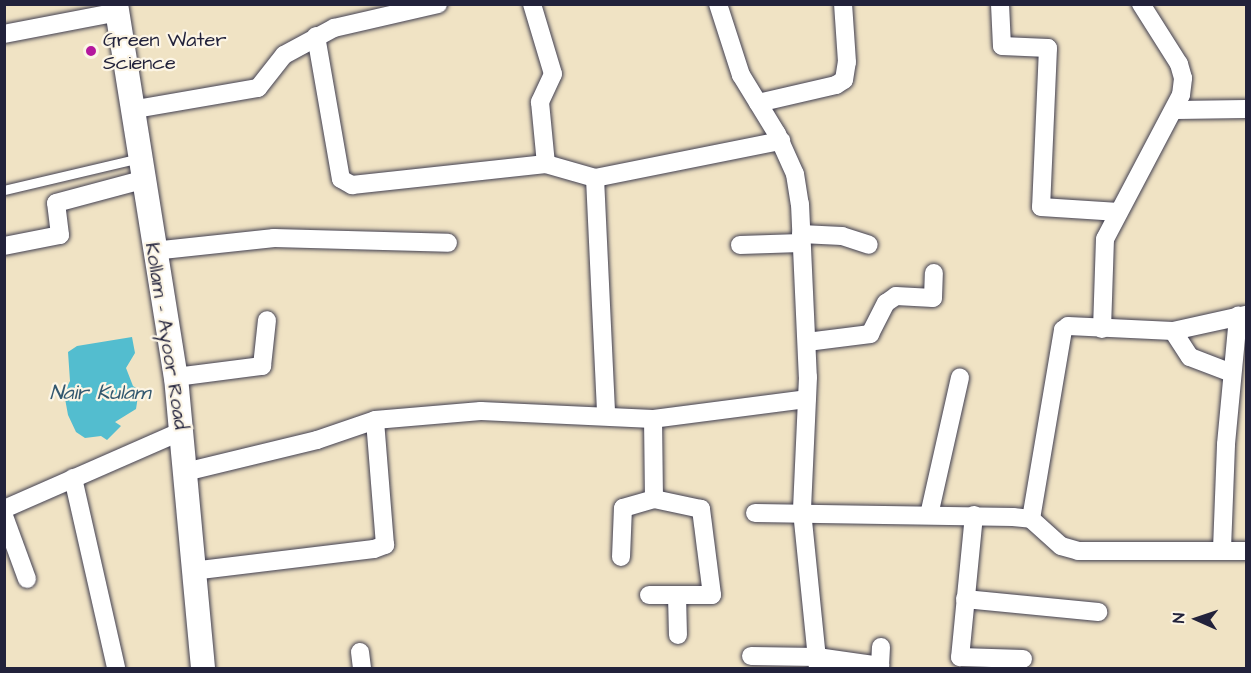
<!DOCTYPE html>
<html>
<head>
<meta charset="utf-8">
<style>
  body { margin:0 }
  #map { position:relative; width:1251px; height:673px; overflow:hidden; background:#f0e3c4; font-family:"Architects Daughter",sans-serif }
  div>[style] { position:absolute }
  .water>* { inset:0; background:#53bdcf }
  .roads { filter:drop-shadow(0 0 2px #413f50) drop-shadow(0 0 2px #413f50) }
  .lane>* { height:9px; margin:-4.5px; padding:0 4.5px; transform-origin:4.5px; border-radius:4.5px; background:#fff }
  .street>* { height:18px; margin:-9px; padding:0 9px; transform-origin:9px; border-radius:9px; background:#fff }
  .secondary>* { height:24px; margin:-12px; padding:0 12px; transform-origin:12px; border-radius:12px; background:#fff }
  .dots>* { width:16px; height:16px; translate:-50% -50%; box-sizing:border-box; border:3px solid #fcf5e5; border-radius:50% }
  span { translate:-50% -50%; white-space:nowrap; text-align:center; line-height:1.15; -webkit-text-stroke:4.5px #fcf5e5; paint-order:stroke }
  .poi-label { font-size:20px; color:#22223b }
  .left { translate:0 -50%; text-align:left }
  .street-label { font-size:20px; color:#22223b }
  .water-label { font-size:21px; color:#33586f; font-style:italic }
  .frame { position:absolute; inset:0; border:6px solid #22223b; pointer-events:none }
  .north { position:absolute; left:1167px; top:589px; width:60px; height:60px; -webkit-text-stroke:4px #fcf5e5; paint-order:stroke; rotate:273deg; font-size:16px; font-weight:700; line-height:24px; text-align:center; color:#22223b }
  .north::after { content:''; display:block; margin:auto; width:21px; height:27px; background:#22223b; clip-path:polygon(50% 0,100% 100%,50% 72%,0 100%) }
</style>
</head>
<body>
<div id="map">
  <div class="water">
    <div style="clip-path:polygon(132px 337px,135px 353px,126px 368px,133px 386px,139px 390px,136px 409px,115px 422px,121px 426px,107px 440px,101px 436px,85px 438px,76px 432px,68px 415px,64px 393px,70px 381px,68px 352px,77px 346px)"></div>
  </div>
  <div class="roads">
    <div class="lane">
      <div style="left:4px;top:190px;width:139px;rotate:-13.3deg"></div>
    </div>
    <div class="street">
      <div style="left:532px;top:4px;width:73px;rotate:73.3deg"></div>
      <div style="left:553px;top:74px;width:31px;rotate:115deg"></div>
      <div style="left:540px;top:102px;width:62px;rotate:84.5deg"></div>
      <div style="left:718px;top:4px;width:75px;rotate:72.1deg"></div>
      <div style="left:741px;top:75px;width:69px;rotate:58.6deg"></div>
      <div style="left:777px;top:134px;width:44px;rotate:65.8deg"></div>
      <div style="left:795px;top:174px;width:30px;rotate:81deg"></div>
      <div style="left:800px;top:204px;width:173px;rotate:87.4deg"></div>
      <div style="left:808px;top:377px;width:134px;rotate:92.6deg"></div>
      <div style="left:802px;top:511px;width:158px;rotate:84.2deg"></div>
      <div style="left:1000px;top:4px;width:42px;rotate:87.3deg"></div>
      <div style="left:1002px;top:46px;width:46px;rotate:2.5deg"></div>
      <div style="left:1048px;top:48px;width:159px;rotate:92.5deg"></div>
      <div style="left:1041px;top:207px;width:78px;rotate:3.7deg"></div>
      <div style="left:4px;top:34px;width:116px;rotate:-10.9deg"></div>
      <div style="left:316px;top:36px;width:145px;rotate:80.1deg"></div>
      <div style="left:341px;top:179px;width:13px;rotate:29deg"></div>
      <div style="left:352px;top:185px;width:195px;rotate:-6.2deg"></div>
      <div style="left:546px;top:164px;width:51px;rotate:15.9deg"></div>
      <div style="left:595px;top:178px;width:190px;rotate:-11.3deg"></div>
      <div style="left:758px;top:103px;width:80px;rotate:-13deg"></div>
      <div style="left:836px;top:85px;width:9px;rotate:-32deg"></div>
      <div style="left:844px;top:80px;width:18px;rotate:-81deg"></div>
      <div style="left:847px;top:62px;width:58px;rotate:-93.9deg"></div>
      <div style="left:136px;top:109px;width:124px;rotate:-9.8deg"></div>
      <div style="left:258px;top:88px;width:42px;rotate:-51.8deg"></div>
      <div style="left:284px;top:55px;width:57px;rotate:-28.4deg"></div>
      <div style="left:334px;top:28px;width:107px;rotate:-13deg"></div>
      <div style="left:1176px;top:110px;width:70px;rotate:-0.8deg"></div>
      <div style="left:595px;top:178px;width:236px;rotate:87.3deg"></div>
      <div style="left:801px;top:234px;width:41px;rotate:2.8deg"></div>
      <div style="left:842px;top:236px;width:28px;rotate:18deg"></div>
      <div style="left:740px;top:245px;width:61px;rotate:-1.9deg"></div>
      <div style="left:4px;top:246px;width:57px;rotate:-11.1deg"></div>
      <div style="left:60px;top:235px;width:32px;rotate:-97deg"></div>
      <div style="left:56px;top:203px;width:89px;rotate:-15deg"></div>
      <div style="left:153px;top:251px;width:122px;rotate:-6.1deg"></div>
      <div style="left:274px;top:238px;width:174px;rotate:1.6deg"></div>
      <div style="left:1102px;top:329px;width:90px;rotate:-88.1deg"></div>
      <div style="left:1105px;top:239px;width:163px;rotate:-62.2deg"></div>
      <div style="left:1181px;top:95px;width:17px;rotate:-83deg"></div>
      <div style="left:1183px;top:78px;width:15px;rotate:-106deg"></div>
      <div style="left:1179px;top:64px;width:71px;rotate:-122.3deg"></div>
      <div style="left:1173px;top:331px;width:31px;rotate:57deg"></div>
      <div style="left:1190px;top:357px;width:45px;rotate:20.9deg"></div>
      <div style="left:807px;top:342px;width:64px;rotate:-7.2deg"></div>
      <div style="left:870px;top:334px;width:35px;rotate:-63deg"></div>
      <div style="left:886px;top:303px;width:12px;rotate:-35deg"></div>
      <div style="left:896px;top:296px;width:37px;rotate:3deg"></div>
      <div style="left:933px;top:298px;width:25px;rotate:-88deg"></div>
      <div style="left:176px;top:377px;width:87px;rotate:-7.3deg"></div>
      <div style="left:262px;top:366px;width:46px;rotate:-83.8deg"></div>
      <div style="left:185px;top:472px;width:136px;rotate:-13.6deg"></div>
      <div style="left:317px;top:440px;width:61px;rotate:-19deg"></div>
      <div style="left:375px;top:420px;width:106px;rotate:-4.9deg"></div>
      <div style="left:481px;top:411px;width:172px;rotate:2.7deg"></div>
      <div style="left:653px;top:419px;width:155px;rotate:-7.4deg"></div>
      <div style="left:73px;top:478px;width:195px;rotate:77.2deg"></div>
      <div style="left:4px;top:509px;width:194px;rotate:-23.7deg"></div>
      <div style="left:755px;top:513px;width:258px;rotate:0.9deg"></div>
      <div style="left:1013px;top:517px;width:18px;rotate:6deg"></div>
      <div style="left:1031px;top:519px;width:40px;rotate:42deg"></div>
      <div style="left:1061px;top:546px;width:18px;rotate:16deg"></div>
      <div style="left:1078px;top:551px;width:168px"></div>
      <div style="left:929px;top:515px;width:141px;rotate:-77.3deg"></div>
      <div style="left:974px;top:515px;width:143px;rotate:95.6deg"></div>
      <div style="left:960px;top:657px;width:63px;rotate:1.8deg"></div>
      <div style="left:4px;top:516px;width:67px;rotate:69.9deg"></div>
      <div style="left:1031px;top:519px;width:192px;rotate:-80.4deg"></div>
      <div style="left:1063px;top:330px;width:6px;rotate:-39deg"></div>
      <div style="left:1068px;top:326px;width:105px;rotate:2.7deg"></div>
      <div style="left:1173px;top:331px;width:75px;rotate:-12.4deg"></div>
      <div style="left:1222px;top:549px;width:105px;rotate:-87.8deg"></div>
      <div style="left:1226px;top:444px;width:129px;rotate:-84.6deg"></div>
      <div style="left:621px;top:557px;width:49px;rotate:-87.7deg"></div>
      <div style="left:623px;top:508px;width:32px;rotate:-16deg"></div>
      <div style="left:192px;top:571px;width:183px;rotate:-6.9deg"></div>
      <div style="left:374px;top:549px;width:12px;rotate:-20deg"></div>
      <div style="left:385px;top:545px;width:125px;rotate:-94.6deg"></div>
      <div style="left:649px;top:595px;width:63px"></div>
      <div style="left:712px;top:595px;width:87px;rotate:-97.3deg"></div>
      <div style="left:701px;top:509px;width:48px;rotate:-168deg"></div>
      <div style="left:654px;top:499px;width:80px;rotate:-90.7deg"></div>
      <div style="left:677px;top:595px;width:40px;rotate:88.6deg"></div>
      <div style="left:965px;top:599px;width:134px;rotate:5.6deg"></div>
      <div style="left:360px;top:652px;width:16px;rotate:83deg"></div>
      <div style="left:751px;top:656px;width:66px;rotate:0.9deg"></div>
      <div style="left:817px;top:657px;width:64px;rotate:8.1deg"></div>
      <div style="left:880px;top:666px;width:19px;rotate:-87deg"></div>
    </div>
    <div class="secondary">
      <div style="left:116px;top:4px;width:378px;rotate:80.9deg"></div>
      <div style="left:176px;top:377px;width:292px;rotate:84.7deg"></div>
    </div>
  </div>
  <div class="dots">
    <div style="left:91px;top:51px;background:#b5179e"></div>
  </div>
  <div class="poi-label">
    <span class="left" style="left:103px;top:52px">Green Water<br>Science</span>
  </div>
  <div class="street-label">
    <span style="left:166px;top:336px;rotate:81deg">Kollam - Ayoor Road</span>
  </div>
  <div class="water-label">
    <span style="left:100px;top:393px">Nair Kulam</span>
  </div>
  <div class="frame"></div>
  <div class="north">N</div>
</div>
</body>
</html>
